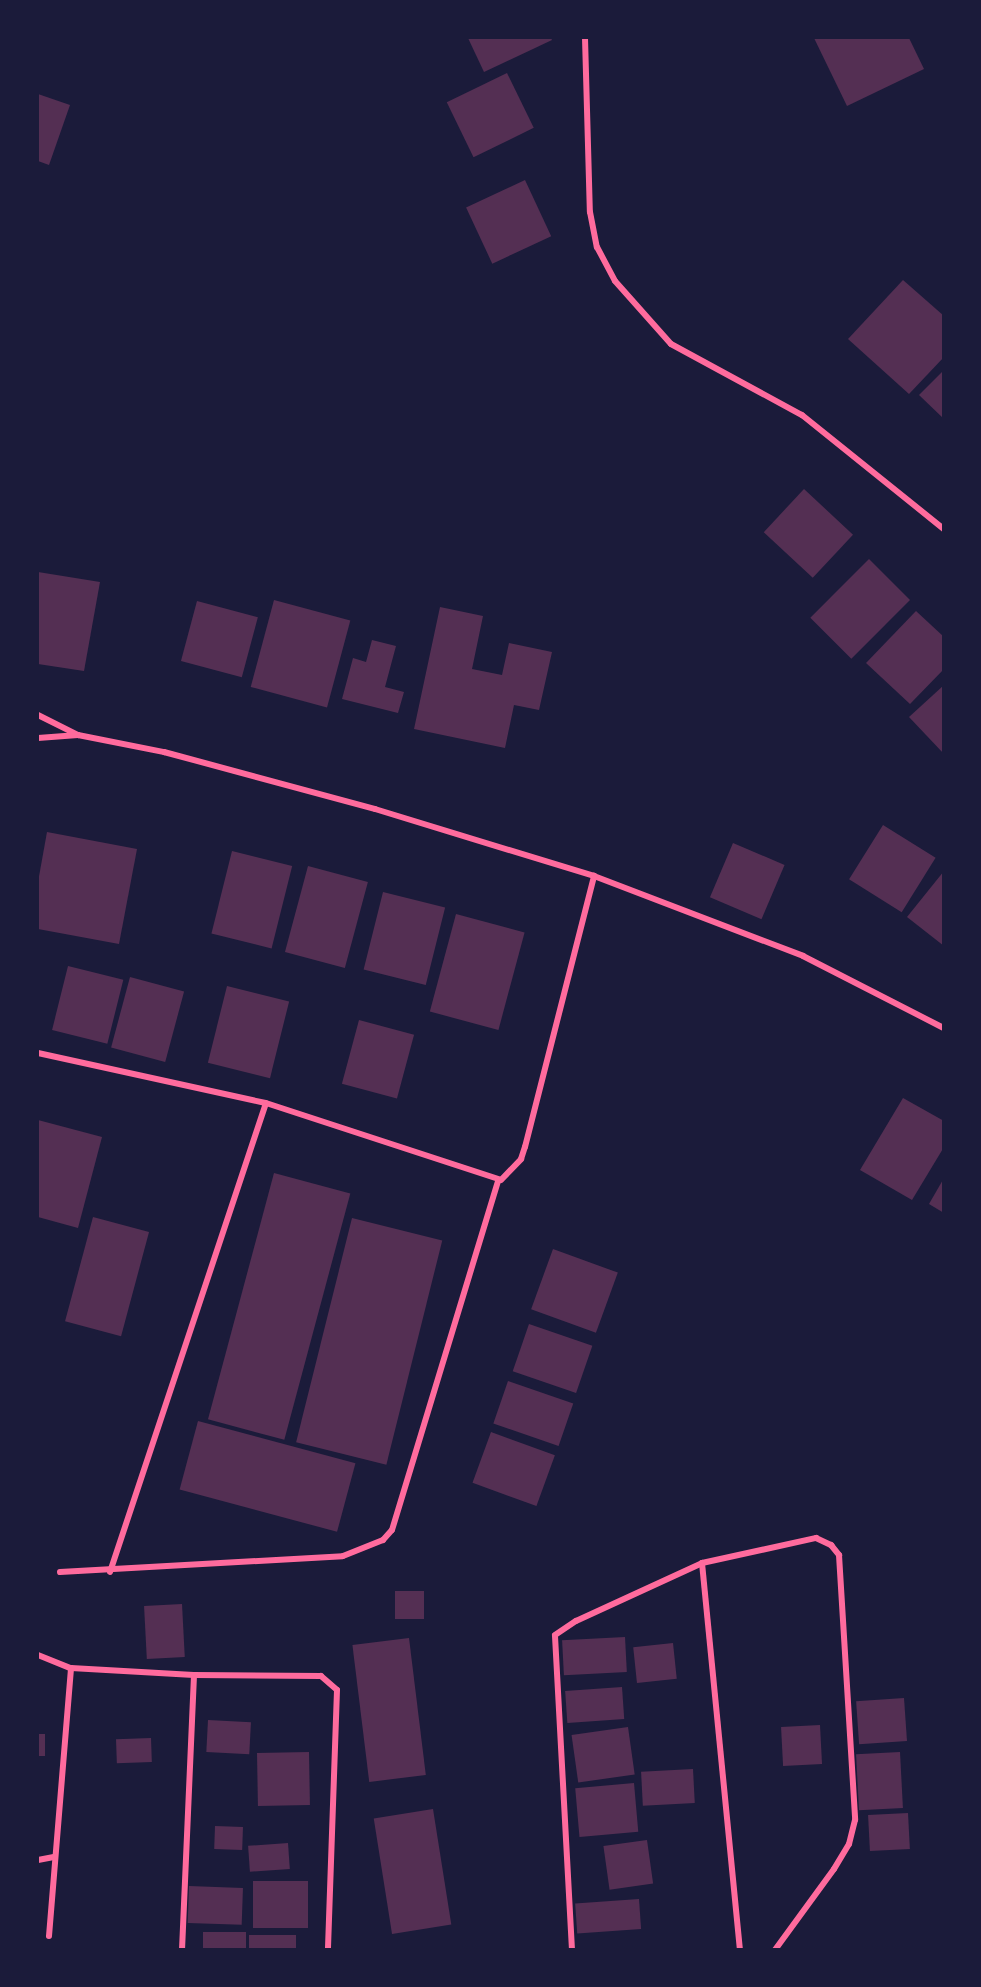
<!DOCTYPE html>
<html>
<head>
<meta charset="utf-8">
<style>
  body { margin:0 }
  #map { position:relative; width:981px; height:1987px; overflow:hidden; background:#1b1b3a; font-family:"Noto Sans",sans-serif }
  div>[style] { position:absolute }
  .building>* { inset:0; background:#542f53; transform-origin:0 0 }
  .minor>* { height:6px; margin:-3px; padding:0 3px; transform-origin:3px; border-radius:3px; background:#ff6b9d }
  span { translate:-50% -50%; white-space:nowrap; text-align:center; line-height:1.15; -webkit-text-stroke:5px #1b1b3a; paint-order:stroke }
  .frame { position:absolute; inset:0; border:39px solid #1b1b3a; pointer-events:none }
</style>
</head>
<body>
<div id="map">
  <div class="building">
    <div style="clip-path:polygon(468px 38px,551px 38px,552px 40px,484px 72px)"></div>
    <div style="clip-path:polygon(814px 38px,909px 38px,924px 69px,847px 106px)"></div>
    <div style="left:507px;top:73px;width:61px;height:67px;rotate:64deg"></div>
    <div style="clip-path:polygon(38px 94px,70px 105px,49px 165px,38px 161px)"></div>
    <div style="left:525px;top:180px;width:62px;height:65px;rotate:65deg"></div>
    <div style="clip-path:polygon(903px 280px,944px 316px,944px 357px,909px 394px,848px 339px)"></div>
    <div style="clip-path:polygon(944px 370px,944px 419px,919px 395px)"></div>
    <div style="left:804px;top:489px;width:67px;height:59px;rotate:43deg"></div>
    <div style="left:869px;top:559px;width:58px;height:83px;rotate:45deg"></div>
    <div style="clip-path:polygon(38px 572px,100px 582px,84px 671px,38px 664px)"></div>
    <div style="left:274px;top:600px;width:79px;height:90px;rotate:15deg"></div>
    <div style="left:197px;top:601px;width:63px;height:62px;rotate:15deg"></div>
    <div style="clip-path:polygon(440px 607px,483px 616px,472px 669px,502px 675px,509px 643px,552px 652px,539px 710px,514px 705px,505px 748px,414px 729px)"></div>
    <div style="clip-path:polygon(916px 611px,944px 637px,944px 669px,910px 704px,866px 663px)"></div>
    <div style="clip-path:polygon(372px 640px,396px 646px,385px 687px,404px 692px,398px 713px,342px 699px,353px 658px,366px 662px)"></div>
    <div style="clip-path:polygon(944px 685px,944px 754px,909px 717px)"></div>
    <div style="left:883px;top:825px;width:62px;height:64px;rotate:32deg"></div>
    <div style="clip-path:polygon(47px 832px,137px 849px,119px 944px,38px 929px,38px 882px)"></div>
    <div style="left:733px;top:843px;width:56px;height:59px;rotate:23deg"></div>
    <div style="left:232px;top:851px;width:62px;height:85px;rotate:14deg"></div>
    <div style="left:308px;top:866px;width:62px;height:89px;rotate:15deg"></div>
    <div style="clip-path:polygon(944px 871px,944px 946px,907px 917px)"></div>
    <div style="left:383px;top:892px;width:64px;height:80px;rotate:14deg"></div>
    <div style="left:456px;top:914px;width:71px;height:101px;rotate:15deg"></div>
    <div style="left:68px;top:966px;width:57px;height:66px;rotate:14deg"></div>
    <div style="left:130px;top:977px;width:56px;height:73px;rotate:15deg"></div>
    <div style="left:227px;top:986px;width:64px;height:79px;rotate:14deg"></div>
    <div style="left:359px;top:1020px;width:57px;height:66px;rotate:15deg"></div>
    <div style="clip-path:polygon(903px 1098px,944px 1121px,944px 1147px,912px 1200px,860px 1170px)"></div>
    <div style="clip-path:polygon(38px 1120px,102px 1137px,78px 1228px,38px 1217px)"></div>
    <div style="left:274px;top:1173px;width:79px;height:255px;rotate:15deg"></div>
    <div style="clip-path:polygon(944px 1178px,944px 1213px,929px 1204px)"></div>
    <div style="left:93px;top:1217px;width:58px;height:108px;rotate:15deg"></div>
    <div style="left:352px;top:1218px;width:93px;height:231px;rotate:14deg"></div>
    <div style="left:553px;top:1249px;width:69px;height:64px;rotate:20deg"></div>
    <div style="left:529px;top:1324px;width:67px;height:50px;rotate:19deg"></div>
    <div style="left:508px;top:1381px;width:69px;height:45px;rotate:19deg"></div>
    <div style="left:198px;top:1421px;width:163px;height:71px;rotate:15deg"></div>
    <div style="left:491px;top:1432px;width:68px;height:54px;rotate:20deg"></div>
    <div style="left:424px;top:1591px;width:28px;height:29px;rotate:90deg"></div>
    <div style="left:182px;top:1604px;width:53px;height:38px;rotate:87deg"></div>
    <div style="left:625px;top:1637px;width:35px;height:63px;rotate:87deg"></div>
    <div style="left:409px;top:1638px;width:138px;height:57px;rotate:83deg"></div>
    <div style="left:673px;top:1643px;width:36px;height:40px;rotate:84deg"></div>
    <div style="left:622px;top:1687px;width:32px;height:57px;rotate:86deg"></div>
    <div style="left:904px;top:1698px;width:43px;height:48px;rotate:86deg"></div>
    <div style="left:208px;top:1720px;width:43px;height:32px;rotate:3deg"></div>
    <div style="left:820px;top:1725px;width:39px;height:39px;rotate:87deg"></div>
    <div style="left:628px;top:1727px;width:48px;height:57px;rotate:82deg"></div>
    <div style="left:38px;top:1734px;width:7px;height:22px"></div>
    <div style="left:151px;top:1738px;width:24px;height:35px;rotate:88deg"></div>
    <div style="left:309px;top:1752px;width:53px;height:52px;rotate:89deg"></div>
    <div style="left:900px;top:1752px;width:56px;height:44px;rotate:87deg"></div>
    <div style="left:693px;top:1769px;width:34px;height:52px;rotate:87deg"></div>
    <div style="left:634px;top:1783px;width:49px;height:59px;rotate:85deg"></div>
    <div style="left:433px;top:1809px;width:117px;height:60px;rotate:81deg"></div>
    <div style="left:908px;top:1813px;width:36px;height:40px;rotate:87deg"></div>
    <div style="left:215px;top:1826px;width:28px;height:23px;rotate:2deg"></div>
    <div style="left:647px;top:1840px;width:44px;height:44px;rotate:82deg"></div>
    <div style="left:288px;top:1843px;width:26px;height:40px;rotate:86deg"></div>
    <div style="left:253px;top:1881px;width:55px;height:47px"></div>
    <div style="left:189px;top:1886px;width:54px;height:37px;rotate:2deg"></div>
    <div style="left:639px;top:1899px;width:30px;height:64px;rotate:86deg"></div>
    <div style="left:246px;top:1932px;width:18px;height:43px;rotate:90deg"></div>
    <div style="left:296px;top:1935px;width:15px;height:47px;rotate:90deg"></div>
  </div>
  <div class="minor">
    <div style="left:585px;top:38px;width:174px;rotate:88.4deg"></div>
    <div style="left:590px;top:212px;width:36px;rotate:79deg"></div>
    <div style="left:597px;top:247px;width:38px;rotate:62deg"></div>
    <div style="left:615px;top:281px;width:84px;rotate:48.4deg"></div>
    <div style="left:671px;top:344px;width:149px;rotate:28.5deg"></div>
    <div style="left:802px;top:415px;width:182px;rotate:38.8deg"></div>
    <div style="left:38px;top:715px;width:45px;rotate:26.6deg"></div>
    <div style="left:78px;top:735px;width:88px;rotate:11.2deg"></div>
    <div style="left:164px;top:752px;width:219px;rotate:15.1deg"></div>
    <div style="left:375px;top:809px;width:229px;rotate:17deg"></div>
    <div style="left:594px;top:876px;width:224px;rotate:20.9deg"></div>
    <div style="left:803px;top:956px;width:158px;rotate:27.1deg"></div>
    <div style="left:38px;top:738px;width:40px;rotate:-4.3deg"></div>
    <div style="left:38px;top:1053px;width:233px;rotate:12.4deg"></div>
    <div style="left:266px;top:1103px;width:247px;rotate:18.1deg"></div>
    <div style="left:501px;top:1180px;width:29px;rotate:-46deg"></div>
    <div style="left:521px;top:1159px;width:13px;rotate:-72deg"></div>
    <div style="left:525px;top:1147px;width:280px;rotate:-75.7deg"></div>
    <div style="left:702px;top:1563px;width:389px;rotate:84.4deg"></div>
    <div style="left:60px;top:1572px;width:283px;rotate:-3.2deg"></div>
    <div style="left:343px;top:1556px;width:43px;rotate:-21.8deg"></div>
    <div style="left:383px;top:1540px;width:13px;rotate:-48deg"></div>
    <div style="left:392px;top:1530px;width:365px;rotate:-73.1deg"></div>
    <div style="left:110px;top:1572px;width:494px;rotate:-71.6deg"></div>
    <div style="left:38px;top:1655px;width:35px;rotate:22deg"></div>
    <div style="left:71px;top:1668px;width:123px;rotate:3.3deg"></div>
    <div style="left:38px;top:1860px;width:16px;rotate:-11deg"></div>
    <div style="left:49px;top:1936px;width:269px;rotate:-85.3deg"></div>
    <div style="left:182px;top:1950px;width:275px;rotate:-87.5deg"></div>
    <div style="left:194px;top:1675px;width:127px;rotate:0.5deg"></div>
    <div style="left:321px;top:1676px;width:21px;rotate:41deg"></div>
    <div style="left:337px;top:1690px;width:260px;rotate:92deg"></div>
    <div style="left:572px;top:1950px;width:315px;rotate:-93.1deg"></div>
    <div style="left:555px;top:1635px;width:25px;rotate:-34deg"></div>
    <div style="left:576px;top:1621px;width:139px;rotate:-24.7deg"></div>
    <div style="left:702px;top:1563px;width:117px;rotate:-12.4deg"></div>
    <div style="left:816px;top:1538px;width:17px;rotate:25deg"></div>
    <div style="left:831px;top:1545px;width:13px;rotate:51deg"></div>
    <div style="left:839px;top:1555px;width:265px;rotate:86.5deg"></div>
    <div style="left:855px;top:1820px;width:25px;rotate:104deg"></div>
    <div style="left:849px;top:1844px;width:29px;rotate:121deg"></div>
    <div style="left:834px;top:1869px;width:100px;rotate:126.1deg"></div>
  </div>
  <div class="frame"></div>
</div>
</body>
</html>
